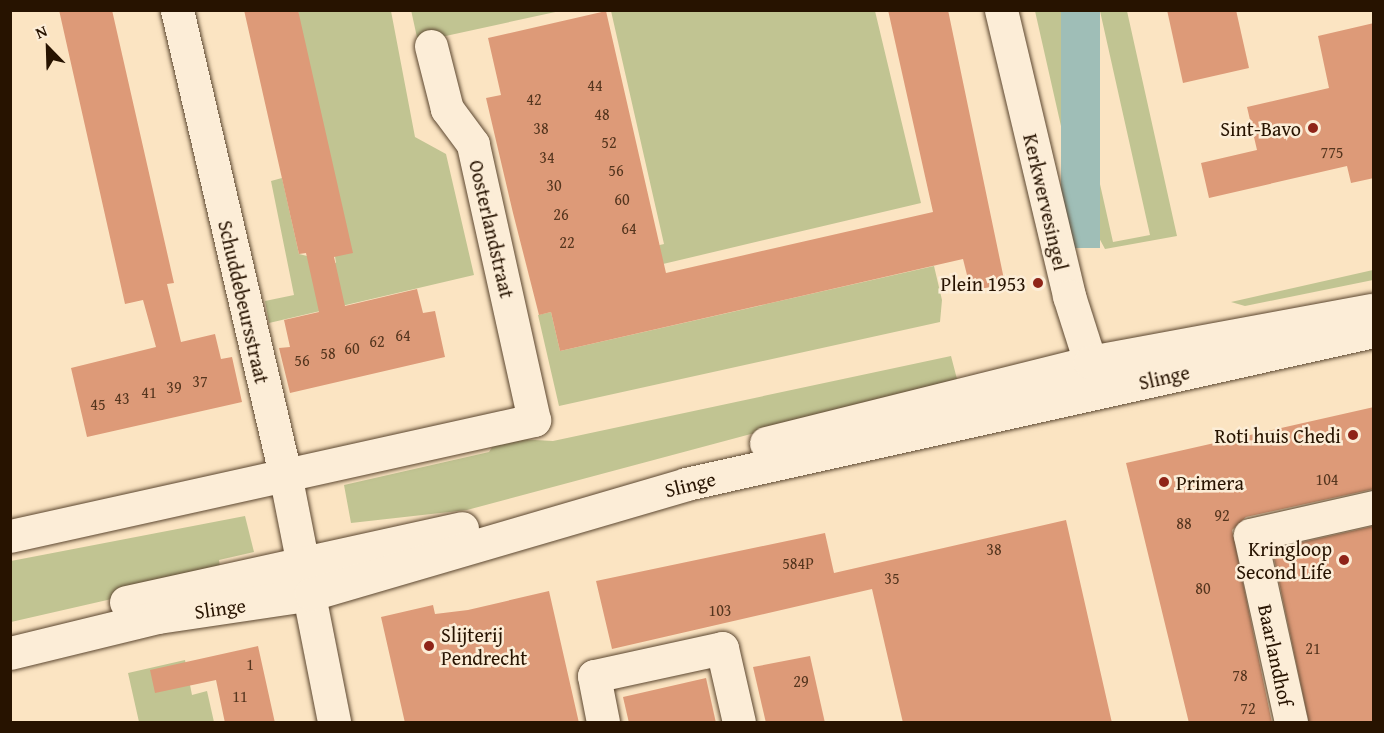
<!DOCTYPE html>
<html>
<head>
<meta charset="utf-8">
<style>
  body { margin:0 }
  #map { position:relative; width:1384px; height:733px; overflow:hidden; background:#fbe4c2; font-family:"Gentium Book Plus",serif }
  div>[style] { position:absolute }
  .green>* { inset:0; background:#c1c492 }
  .water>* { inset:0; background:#9fbeb7; transform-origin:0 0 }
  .building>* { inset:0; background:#dd9a78 }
  .roads { filter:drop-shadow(0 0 2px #5c4730) drop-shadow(0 0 2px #5c4730) }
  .minor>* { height:33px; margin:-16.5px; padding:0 16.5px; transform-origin:16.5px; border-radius:16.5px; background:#fcedd7 }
  .dots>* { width:16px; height:16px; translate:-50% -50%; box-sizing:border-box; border:3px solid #fcedd7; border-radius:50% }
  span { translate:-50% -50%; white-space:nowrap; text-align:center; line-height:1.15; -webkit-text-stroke:5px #fcedd7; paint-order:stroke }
  .number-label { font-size:16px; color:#54351e }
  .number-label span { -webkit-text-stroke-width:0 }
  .poi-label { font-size:20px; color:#271300 }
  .right { translate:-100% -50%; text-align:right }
  .left { translate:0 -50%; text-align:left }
  .street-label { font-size:20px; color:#271300 }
  .frame { position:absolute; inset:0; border:12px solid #271300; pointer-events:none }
  .north { position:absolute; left:18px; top:18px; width:60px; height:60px; -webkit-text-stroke:4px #fcedd7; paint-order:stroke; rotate:337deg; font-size:16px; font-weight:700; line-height:24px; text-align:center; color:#271300 }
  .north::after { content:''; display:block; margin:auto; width:21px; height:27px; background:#271300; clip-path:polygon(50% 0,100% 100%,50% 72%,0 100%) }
</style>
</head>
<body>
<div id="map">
  <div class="green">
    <div style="clip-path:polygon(411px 10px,560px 11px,418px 42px)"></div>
    <div style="clip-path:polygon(298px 11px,391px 11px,415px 137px,446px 154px,474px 275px,269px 323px,265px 301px,294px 295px,271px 181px,282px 178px,299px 254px,336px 263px)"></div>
    <div style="clip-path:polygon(611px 11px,875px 11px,921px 203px,553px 290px,549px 271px,664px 244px)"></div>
    <div style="clip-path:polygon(1035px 11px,1061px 11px,1113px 242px,1150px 235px,1100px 11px,1127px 11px,1177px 236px,1105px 249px,1077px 197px)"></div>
    <div style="clip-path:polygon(934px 266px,942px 300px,940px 322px,559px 406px,538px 315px,551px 312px,560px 351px)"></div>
    <div style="clip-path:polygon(1373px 270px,1373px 280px,1245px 306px,1231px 302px)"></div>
    <div style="clip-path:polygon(951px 356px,957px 379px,467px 510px,351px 523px,344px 485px,489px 452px,498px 438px,553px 441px)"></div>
    <div style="clip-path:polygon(245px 516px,254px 552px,219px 560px,221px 574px,11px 622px,11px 561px)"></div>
    <div style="clip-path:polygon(185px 660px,192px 695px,207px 691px,214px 722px,139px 722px,128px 673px)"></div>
  </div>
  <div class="water">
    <div style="left:1061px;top:11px;width:39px;height:237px"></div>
  </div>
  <div class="building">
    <div style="clip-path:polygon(59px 10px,112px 10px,174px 283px,167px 284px,181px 342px,215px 334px,221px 359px,232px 357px,242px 402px,87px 437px,71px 368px,156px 347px,143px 300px,125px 304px)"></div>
    <div style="clip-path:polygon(244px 10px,298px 10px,353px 253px,334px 257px,345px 306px,417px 289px,423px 313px,435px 311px,445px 357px,290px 393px,279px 348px,290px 347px,284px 320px,319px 312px,306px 253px,299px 254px)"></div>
    <div style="clip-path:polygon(888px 10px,948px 10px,1005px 284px,971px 291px,963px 259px,560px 351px,551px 312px,539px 315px,513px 213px,486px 98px,501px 95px,488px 38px,606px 11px,666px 273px,933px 212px)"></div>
    <div style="clip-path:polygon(1167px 10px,1236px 10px,1249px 68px,1183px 83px)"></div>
    <div style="clip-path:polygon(1374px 23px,1374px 178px,1351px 183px,1347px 166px,1209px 198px,1201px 163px,1257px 150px,1247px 107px,1329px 88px,1318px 36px)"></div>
    <div style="clip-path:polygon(1374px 407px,1374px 489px,1246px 517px,1232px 530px,1272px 723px,1189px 723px,1126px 463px)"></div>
    <div style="clip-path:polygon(1066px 520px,1112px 723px,903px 723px,872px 589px,612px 649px,596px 581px,825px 533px,834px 573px)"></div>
    <div style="clip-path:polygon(1374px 526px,1374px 723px,1309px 723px,1272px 549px)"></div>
    <div style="clip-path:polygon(549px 591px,579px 723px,405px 723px,381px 617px,433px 605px,435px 614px,468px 610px)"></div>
    <div style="clip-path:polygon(258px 646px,275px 723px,225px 723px,216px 680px,155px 693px,150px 670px)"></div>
    <div style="clip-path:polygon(810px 656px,825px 723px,766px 723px,753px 667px)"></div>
    <div style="clip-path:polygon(706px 678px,716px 723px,629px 723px,623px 697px)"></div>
  </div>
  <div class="roads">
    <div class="minor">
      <div style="left:177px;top:10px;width:481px;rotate:76.9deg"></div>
      <div style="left:286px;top:479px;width:248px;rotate:78.8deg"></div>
      <div style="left:1001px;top:10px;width:294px;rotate:76.6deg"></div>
      <div style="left:1069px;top:296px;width:92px;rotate:72.3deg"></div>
      <div style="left:766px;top:443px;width:334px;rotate:-14deg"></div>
      <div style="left:1090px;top:362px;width:286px;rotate:-10.5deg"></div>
      <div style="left:10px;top:536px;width:537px;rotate:-12.48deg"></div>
      <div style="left:534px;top:420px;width:283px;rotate:-102.5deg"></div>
      <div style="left:473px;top:144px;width:44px;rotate:-126.6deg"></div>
      <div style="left:447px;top:109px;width:65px;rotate:-104.3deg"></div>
      <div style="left:126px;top:602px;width:344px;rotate:-12.4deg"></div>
      <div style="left:10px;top:653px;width:152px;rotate:-13.7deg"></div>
      <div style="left:158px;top:617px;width:155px;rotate:-8.5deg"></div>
      <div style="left:311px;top:594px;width:391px;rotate:-16.3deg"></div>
      <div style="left:686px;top:484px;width:705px;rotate:-12.54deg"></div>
      <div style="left:603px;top:722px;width:47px;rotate:-101.1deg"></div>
      <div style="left:594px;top:676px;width:131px;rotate:-12.3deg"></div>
      <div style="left:722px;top:648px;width:76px;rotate:77.1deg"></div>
      <div style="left:1291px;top:722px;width:191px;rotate:-102.4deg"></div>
      <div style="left:1250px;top:535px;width:127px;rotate:-12.7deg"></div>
    </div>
  </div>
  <div class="dots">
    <div style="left:1313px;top:128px;background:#8f2418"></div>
    <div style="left:1038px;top:283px;background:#8f2418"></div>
    <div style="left:1353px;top:435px;background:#8f2418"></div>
    <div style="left:1164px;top:482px;background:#8f2418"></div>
    <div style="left:1344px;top:560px;background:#8f2418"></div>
    <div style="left:429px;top:646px;background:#8f2418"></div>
  </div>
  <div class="number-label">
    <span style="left:595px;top:85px">44</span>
    <span style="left:534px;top:99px">42</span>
    <span style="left:602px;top:114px">48</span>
    <span style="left:541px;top:128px">38</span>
    <span style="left:609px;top:142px">52</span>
    <span style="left:1332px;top:152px">775</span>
    <span style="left:547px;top:157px">34</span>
    <span style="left:616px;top:170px">56</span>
    <span style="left:554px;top:185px">30</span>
    <span style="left:622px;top:199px">60</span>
    <span style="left:561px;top:214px">26</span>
    <span style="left:629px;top:228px">64</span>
    <span style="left:567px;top:242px">22</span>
    <span style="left:403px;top:335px">64</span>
    <span style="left:377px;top:341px">62</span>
    <span style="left:352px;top:348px">60</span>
    <span style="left:328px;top:353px">58</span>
    <span style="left:302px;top:360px">56</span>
    <span style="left:200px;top:381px">37</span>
    <span style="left:174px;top:387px">39</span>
    <span style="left:149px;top:392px">41</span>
    <span style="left:122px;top:398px">43</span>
    <span style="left:98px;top:404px">45</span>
    <span style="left:1327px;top:479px">104</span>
    <span style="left:1222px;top:515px">92</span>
    <span style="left:1184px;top:523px">88</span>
    <span style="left:994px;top:549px">38</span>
    <span style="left:798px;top:563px">584P</span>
    <span style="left:892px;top:578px">35</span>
    <span style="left:1203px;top:588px">80</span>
    <span style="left:720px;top:610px">103</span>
    <span style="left:1313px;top:648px">21</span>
    <span style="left:250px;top:664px">1</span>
    <span style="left:1240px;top:675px">78</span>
    <span style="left:801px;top:681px">29</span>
    <span style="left:240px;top:696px">11</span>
    <span style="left:1248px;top:708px">72</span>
  </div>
  <div class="poi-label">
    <span class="right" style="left:1301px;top:128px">Sint-Bavo</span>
    <span class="right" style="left:1026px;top:283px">Plein 1953</span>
    <span class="right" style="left:1341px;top:435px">Roti huis Chedi</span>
    <span class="left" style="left:1176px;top:482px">Primera</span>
    <span class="right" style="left:1332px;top:560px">Kringloop<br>Second Life</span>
    <span class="left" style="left:441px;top:646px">Slijterij<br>Pendrecht</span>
  </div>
  <div class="street-label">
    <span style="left:1046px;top:202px;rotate:77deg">Kerkwervesingel</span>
    <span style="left:492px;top:229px;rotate:77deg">Oosterlandstraat</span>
    <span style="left:244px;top:302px;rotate:77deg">Schuddebeursstraat</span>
    <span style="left:1164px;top:377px;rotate:-13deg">Slinge</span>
    <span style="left:690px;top:484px;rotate:-14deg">Slinge</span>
    <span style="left:220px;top:608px;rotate:-8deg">Slinge</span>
    <span style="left:1276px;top:655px;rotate:78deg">Baarlandhof</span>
  </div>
  <div class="frame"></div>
  <div class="north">N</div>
</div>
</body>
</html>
